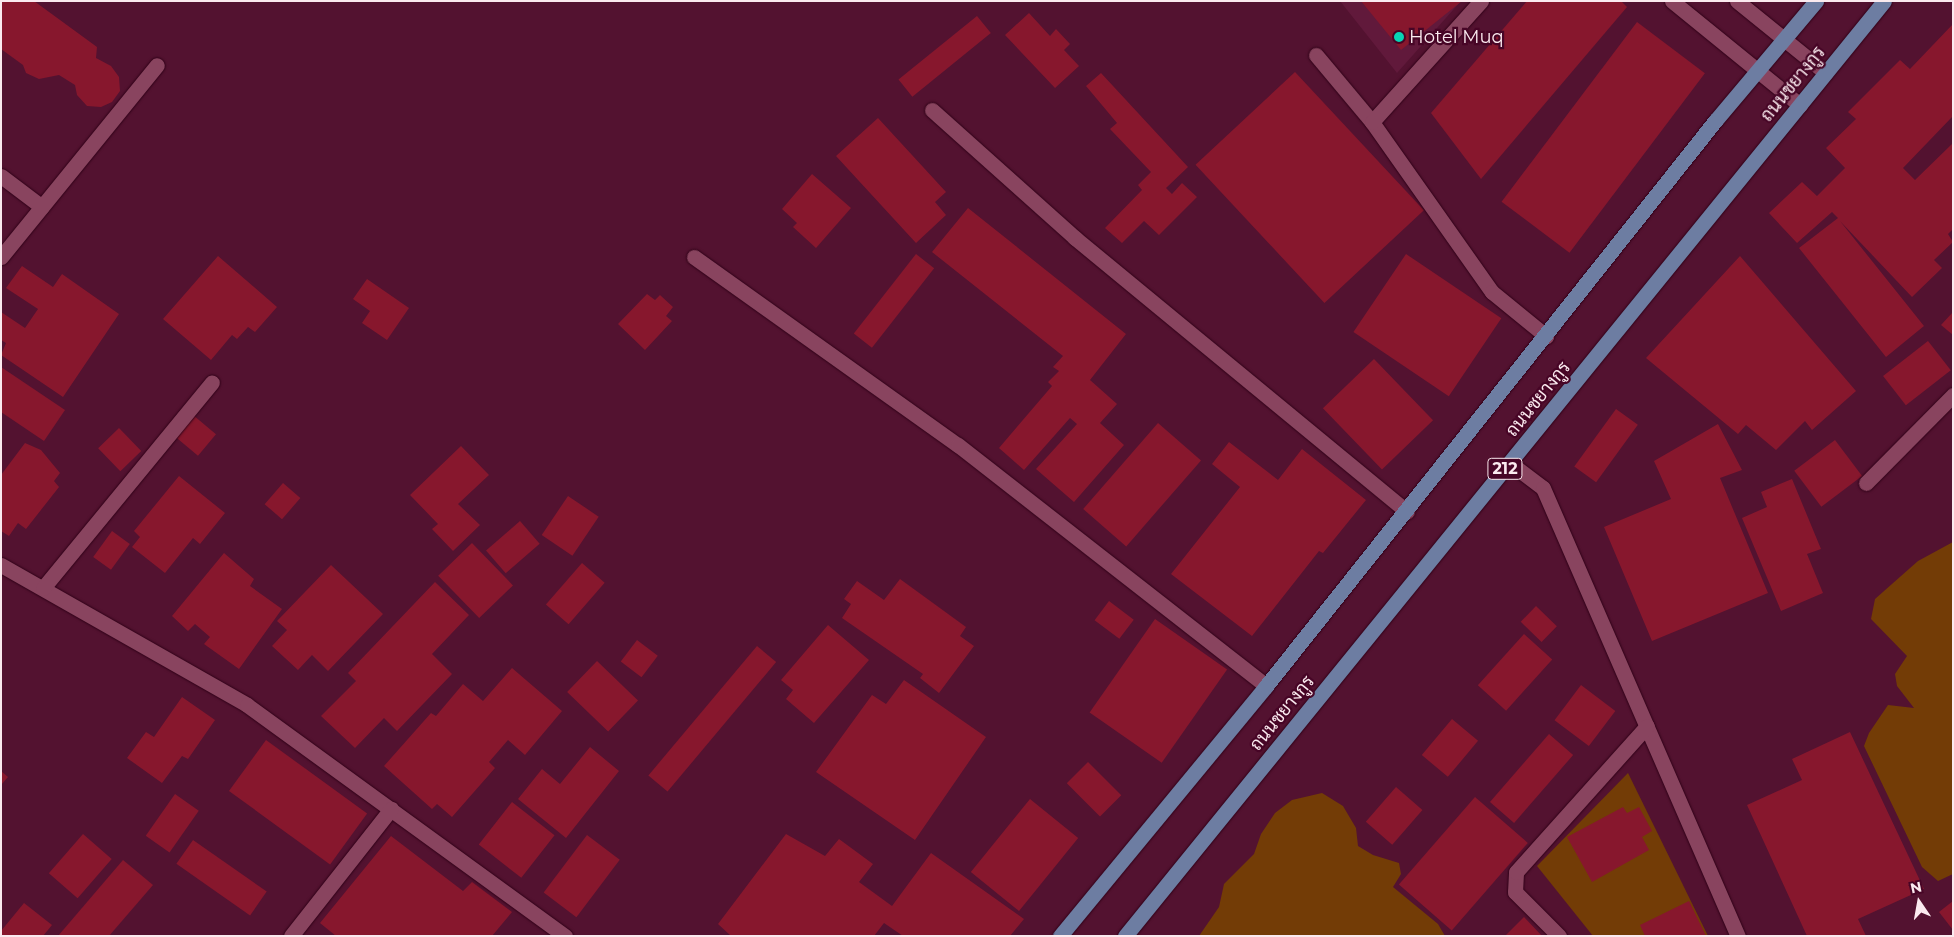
<!DOCTYPE html>
<html>
<head>
<meta charset="utf-8">
<style>
  body { margin:0 }
  #map { position:relative; width:1954px; height:937px; overflow:hidden; background:#531230; font-family:Montserrat,Sarabun,sans-serif }
  div>[style] { position:absolute }
  .built>* { inset:0; background:#61193b }
  .green>* { inset:0; background:#733c06 }
  .building>* { inset:0; background:#87172d; transform-origin:0 0 }
  .roads { filter:drop-shadow(0 0 1px #300118) drop-shadow(0 0 1px #300118) }
  .minor>* { height:15px; margin:-7.5px; padding:0 7.5px; transform-origin:7.5px; border-radius:7.5px; background:#89445f }
  .major>* { height:15px; margin:-7.5px; padding:0 7.5px; transform-origin:7.5px; border-radius:7.5px; background:#6d7da2 }
  .dots>* { width:14px; height:14px; translate:-50% -50%; box-sizing:border-box; border:2px solid #470526; border-radius:50% }
  span { translate:-50% -50%; white-space:nowrap; text-align:center; line-height:1.15; -webkit-text-stroke:4.5px #470526; paint-order:stroke }
  .shield-label span { padding:1px 4px; background:#470526; border:1px solid; border-radius:4px; -webkit-text-stroke-width:0 }
  .shield-label { font-size:16px; color:#fbeaef; font-weight:700 }
  .poi-label { font-size:18px; color:#fbeaef }
  .left { translate:0 -50%; text-align:left }
  .street-label { font-size:18px; color:#fbeaef }
  .frame { position:absolute; inset:0; border:2px solid #fbeaef; pointer-events:none }
  .north { position:absolute; left:1894px; top:877px; width:50px; height:50px; -webkit-text-stroke:4px #470526; paint-order:stroke; rotate:348deg; font-size:14px; font-weight:700; line-height:20px; text-align:center; color:#fbeaef }
  .north::after { content:''; display:block; margin:auto; width:18px; height:22px; background:#fbeaef; clip-path:polygon(50% 0,100% 100%,50% 72%,0 100%) }
</style>
</head>
<body>
<div id="map">
  <div class="built">
    <div style="clip-path:polygon(1340px 1px,1461px 1px,1397px 73px)"></div>
  </div>
  <div class="green">
    <div style="clip-path:polygon(1953px 542px,1953px 874px,1938px 881px,1922px 867px,1864px 746px,1869px 733px,1888px 705px,1914px 708px,1897px 686px,1895px 674px,1907px 656px,1871px 619px,1875px 599px,1918px 561px)"></div>
    <div style="clip-path:polygon(1628px 773px,1708px 936px,1593px 936px,1537px 866px)"></div>
    <div style="clip-path:polygon(1322px 793px,1343px 806px,1356px 828px,1358px 846px,1373px 855px,1399px 863px,1401px 874px,1393px 887px,1438px 924px,1445px 936px,1199px 936px,1219px 907px,1224px 884px,1254px 854px,1261px 834px,1275px 813px,1292px 800px)"></div>
  </div>
  <div class="building">
    <div style="clip-path:polygon(2px 1px,34px 1px,97px 47px,96px 58px,111px 66px,119px 77px,120px 91px,112px 102px,101px 107px,87px 106px,77px 95px,75px 85px,59px 75px,39px 79px,26px 73px,23px 65px,1px 49px)"></div>
    <div style="clip-path:polygon(1361px 1px,1462px 1px,1401px 50px)"></div>
    <div style="clip-path:polygon(1527px 1px,1621px 1px,1627px 7px,1481px 179px,1431px 113px)"></div>
    <div style="clip-path:polygon(1029px 13px,1050px 36px,1056px 29px,1070px 44px,1064px 50px,1079px 66px,1055px 88px,1005px 35px)"></div>
    <div style="left:977px;top:16px;width:22px;height:101px;rotate:51deg"></div>
    <div style="left:1637px;top:22px;width:85px;height:225px;rotate:37deg"></div>
    <div style="clip-path:polygon(1953px 24px,1953px 116px,1903px 168px,1915px 180px,1953px 143px,1953px 229px,1948px 234px,1953px 242px,1934px 260px,1942px 268px,1912px 297px,1840px 221px,1924px 326px,1886px 357px,1799px 248px,1838px 218px,1832px 212px,1797px 243px,1769px 213px,1802px 182px,1817px 196px,1845px 168px,1826px 148px,1856px 119px,1848px 112px,1900px 60px,1910px 69px)"></div>
    <div style="left:1295px;top:72px;width:189px;height:136px;rotate:47deg"></div>
    <div style="clip-path:polygon(1101px 73px,1188px 167px,1166px 188px,1172px 194px,1182px 183px,1197px 197px,1159px 235px,1144px 221px,1122px 243px,1105px 228px,1142px 190px,1138px 185px,1151px 172px,1110px 129px,1117px 123px,1086px 86px)"></div>
    <div style="clip-path:polygon(878px 118px,946px 192px,935px 202px,946px 215px,916px 243px,836px 156px)"></div>
    <div style="clip-path:polygon(812px 174px,851px 208px,816px 248px,793px 227px,797px 223px,782px 209px)"></div>
    <div style="clip-path:polygon(968px 208px,1126px 334px,1090px 380px,1117px 404px,1100px 423px,1124px 445px,1074px 502px,1036px 469px,1077px 424px,1070px 418px,1024px 470px,999px 448px,1052px 386px,1048px 382px,1059px 371px,1053px 367px,1063px 356px,932px 252px)"></div>
    <div style="left:916px;top:254px;width:23px;height:101px;rotate:38deg"></div>
    <div style="left:1406px;top:254px;width:115px;height:94px;rotate:34deg"></div>
    <div style="clip-path:polygon(218px 256px,277px 307px,255px 332px,248px 327px,237px 339px,232px 335px,211px 360px,163px 319px)"></div>
    <div style="clip-path:polygon(1740px 256px,1856px 391px,1812px 430px,1805px 421px,1776px 450px,1746px 425px,1738px 434px,1646px 358px)"></div>
    <div style="clip-path:polygon(22px 266px,53px 287px,62px 274px,119px 314px,63px 397px,1px 355px,6px 343px,1px 340px,1px 312px,25px 328px,38px 309px,6px 288px)"></div>
    <div style="clip-path:polygon(367px 279px,409px 308px,387px 340px,362px 323px,370px 311px,353px 299px)"></div>
    <div style="clip-path:polygon(647px 294px,655px 300px,660px 295px,673px 307px,666px 316px,672px 321px,645px 350px,618px 324px)"></div>
    <div style="clip-path:polygon(1953px 312px,1953px 335px,1941px 325px)"></div>
    <div style="left:1928px;top:341px;width:37px;height:57px;rotate:52deg"></div>
    <div style="left:1374px;top:359px;width:85px;height:71px;rotate:46deg"></div>
    <div style="clip-path:polygon(1px 367px,65px 410px,44px 441px,1px 412px)"></div>
    <div style="left:1616px;top:409px;width:27px;height:71px;rotate:36deg"></div>
    <div style="left:193px;top:415px;width:30px;height:28px;rotate:40deg"></div>
    <div style="left:1158px;top:423px;width:57px;height:114px;rotate:41deg"></div>
    <div style="clip-path:polygon(1718px 424px,1742px 470px,1720px 478px,1768px 593px,1652px 641px,1604px 527px,1671px 499px,1654px 461px)"></div>
    <div style="left:119px;top:428px;width:32px;height:29px;rotate:46deg"></div>
    <div style="left:1835px;top:440px;width:45px;height:51px;rotate:53deg"></div>
    <div style="clip-path:polygon(1229px 442px,1278px 480px,1302px 449px,1366px 500px,1323px 553px,1319px 551px,1252px 636px,1171px 574px,1240px 487px,1212px 464px)"></div>
    <div style="clip-path:polygon(25px 443px,41px 450px,60px 473px,54px 481px,59px 487px,26px 529px,18px 523px,9px 536px,1px 531px,1px 475px)"></div>
    <div style="clip-path:polygon(461px 446px,489px 475px,458px 504px,480px 525px,453px 551px,432px 529px,438px 524px,410px 495px)"></div>
    <div style="clip-path:polygon(179px 476px,225px 513px,200px 544px,193px 538px,165px 573px,132px 547px,140px 537px,134px 531px)"></div>
    <div style="clip-path:polygon(1792px 479px,1821px 549px,1807px 554px,1823px 593px,1781px 611px,1742px 518px,1767px 507px,1761px 492px)"></div>
    <div style="left:283px;top:483px;width:23px;height:28px;rotate:41deg"></div>
    <div style="left:568px;top:496px;width:37px;height:47px;rotate:34deg"></div>
    <div style="left:520px;top:521px;width:30px;height:45px;rotate:49deg"></div>
    <div style="left:112px;top:531px;width:22px;height:32px;rotate:36deg"></div>
    <div style="left:472px;top:543px;width:59px;height:47px;rotate:46deg"></div>
    <div style="clip-path:polygon(224px 553px,254px 579px,250px 586px,282px 609px,239px 669px,204px 644px,210px 637px,195px 624px,188px 631px,172px 616px)"></div>
    <div style="left:582px;top:563px;width:30px;height:55px;rotate:41deg"></div>
    <div style="clip-path:polygon(331px 565px,383px 614px,328px 671px,312px 655px,298px 670px,272px 646px,287px 630px,277px 621px)"></div>
    <div style="clip-path:polygon(900px 579px,966px 627px,960px 636px,974px 646px,939px 693px,920px 678px,923px 674px,842px 618px,851px 604px,844px 599px,857px 581px,884px 600px)"></div>
    <div style="clip-path:polygon(435px 582px,469px 615px,432px 654px,452px 674px,397px 731px,384px 718px,355px 748px,321px 716px,356px 681px,348px 673px)"></div>
    <div style="left:1109px;top:601px;width:31px;height:24px;rotate:37deg"></div>
    <div style="left:1536px;top:606px;width:29px;height:22px;rotate:44deg"></div>
    <div style="left:1155px;top:619px;width:88px;height:114px;rotate:35deg"></div>
    <div style="clip-path:polygon(828px 625px,869px 660px,814px 723px,786px 699px,793px 690px,781px 680px)"></div>
    <div style="left:1524px;top:634px;width:38px;height:69px;rotate:42deg"></div>
    <div style="left:637px;top:640px;width:26px;height:27px;rotate:37deg"></div>
    <div style="left:757px;top:646px;width:25px;height:169px;rotate:40deg"></div>
    <div style="left:597px;top:661px;width:57px;height:43px;rotate:44deg"></div>
    <div style="clip-path:polygon(512px 668px,562px 711px,525px 755px,508px 740px,489px 762px,495px 768px,452px 817px,437px 804px,432px 809px,384px 766px,431px 713px,436px 716px,463px 684px,483px 701px)"></div>
    <div style="clip-path:polygon(904px 680px,986px 737px,915px 840px,816px 772px,872px 695px,886px 704px)"></div>
    <div style="left:1581px;top:685px;width:43px;height:44px;rotate:37deg"></div>
    <div style="clip-path:polygon(182px 697px,215px 720px,188px 759px,182px 756px,162px 783px,127px 758px,146px 732px,154px 737px)"></div>
    <div style="left:1452px;top:719px;width:34px;height:47px;rotate:40deg"></div>
    <div style="clip-path:polygon(1850px 732px,1924px 889px,1858px 919px,1866px 936px,1807px 936px,1747px 805px,1802px 780px,1792px 759px)"></div>
    <div style="left:1549px;top:734px;width:32px;height:90px;rotate:41deg"></div>
    <div style="left:266px;top:740px;width:125px;height:63px;rotate:36deg"></div>
    <div style="clip-path:polygon(590px 747px,619px 771px,566px 838px,518px 799px,542px 769px,560px 784px)"></div>
    <div style="left:1088px;top:762px;width:47px;height:30px;rotate:45deg"></div>
    <div style="clip-path:polygon(1px 771px,8px 777px,1px 785px)"></div>
    <div style="left:1396px;top:787px;width:35px;height:46px;rotate:41deg"></div>
    <div style="left:175px;top:794px;width:29px;height:51px;rotate:35deg"></div>
    <div style="left:1475px;top:797px;width:70px;height:116px;rotate:41deg"></div>
    <div style="left:1030px;top:799px;width:62px;height:94px;rotate:39deg"></div>
    <div style="left:512px;top:802px;width:54px;height:54px;rotate:38deg"></div>
    <div style="clip-path:polygon(1623px 807px,1627px 813px,1639px 807px,1652px 831px,1642px 837px,1649px 850px,1592px 882px,1567px 837px)"></div>
    <div style="left:83px;top:834px;width:38px;height:52px;rotate:41deg"></div>
    <div style="clip-path:polygon(786px 834px,825px 856px,839px 839px,873px 864px,859px 882px,892px 906px,931px 853px,1024px 919px,1010px 936px,903px 936px,884px 923px,874px 936px,731px 936px,718px 924px)"></div>
    <div style="left:587px;top:835px;width:41px;height:72px;rotate:37deg"></div>
    <div style="clip-path:polygon(391px 836px,463px 891px,472px 882px,512px 912px,492px 936px,336px 936px,320px 923px)"></div>
    <div style="left:193px;top:840px;width:90px;height:29px;rotate:35deg"></div>
    <div style="clip-path:polygon(123px 860px,153px 885px,109px 936px,58px 936px)"></div>
    <div style="clip-path:polygon(1689px 901px,1706px 936px,1645px 936px,1640px 925px)"></div>
    <div style="clip-path:polygon(1953px 901px,1953px 930px,1939px 912px)"></div>
    <div style="clip-path:polygon(24px 903px,52px 925px,43px 936px,1px 936px,1px 931px)"></div>
    <div style="clip-path:polygon(1524px 917px,1542px 936px,1505px 936px)"></div>
  </div>
  <div class="roads">
    <div class="minor">
      <div style="left:1672px;top:1px;width:165px;rotate:39.1deg"></div>
      <div style="left:1737px;top:1px;width:114px;rotate:39deg"></div>
      <div style="left:1316px;top:55px;width:87px;rotate:50.1deg"></div>
      <div style="left:1372px;top:122px;width:208px;rotate:54.8deg"></div>
      <div style="left:1492px;top:292px;width:70px;rotate:39.2deg"></div>
      <div style="left:932px;top:110px;width:192px;rotate:41.8deg"></div>
      <div style="left:1075px;top:238px;width:430px;rotate:39.5deg"></div>
      <div style="left:1372px;top:122px;width:163px;rotate:-48deg"></div>
      <div style="left:1px;top:176px;width:51px;rotate:37.1deg"></div>
      <div style="left:1px;top:257px;width:247px;rotate:-50.9deg"></div>
      <div style="left:694px;top:257px;width:324px;rotate:35.5deg"></div>
      <div style="left:958px;top:445px;width:391px;rotate:38deg"></div>
      <div style="left:1510px;top:463px;width:41px;rotate:37.1deg"></div>
      <div style="left:1543px;top:488px;width:489px;rotate:66.5deg"></div>
      <div style="left:1866px;top:483px;width:124px;rotate:-45.3deg"></div>
      <div style="left:1px;top:565px;width:283px;rotate:29.6deg"></div>
      <div style="left:247px;top:705px;width:393px;rotate:36deg"></div>
      <div style="left:43px;top:588px;width:266px;rotate:-50.6deg"></div>
      <div style="left:291px;top:936px;width:162px;rotate:-51.8deg"></div>
      <div style="left:1559px;top:936px;width:62px;rotate:-135deg"></div>
      <div style="left:1515px;top:892px;width:20px;rotate:-87deg"></div>
      <div style="left:1516px;top:872px;width:196px;rotate:-48.1deg"></div>
    </div>
    <div class="major">
      <div style="left:1060px;top:936px;width:324px;rotate:-50.5deg"></div>
      <div style="left:1266px;top:686px;width:722px;rotate:-51.53deg"></div>
      <div style="left:1715px;top:121px;width:157px;rotate:-49.9deg"></div>
      <div style="left:1125px;top:936px;width:1204px;rotate:-50.93deg"></div>
    </div>
  </div>
  <div class="dots">
    <div style="left:1399px;top:37px;background:#08d5b5"></div>
  </div>
  <div class="shield-label">
    <span style="left:1505px;top:469px">212</span>
  </div>
  <div class="poi-label">
    <span class="left" style="left:1409px;top:37px">Hotel Muq</span>
  </div>
  <div class="street-label">
    <span style="left:1793px;top:84px;rotate:-51deg">ถนนชยางกูร</span>
    <span style="left:1538px;top:399px;rotate:-51deg">ถนนชยางกูร</span>
    <span style="left:1282px;top:713px;rotate:-51deg">ถนนชยางกูร</span>
  </div>
  <div class="frame"></div>
  <div class="north">N</div>
</div>
</body>
</html>
